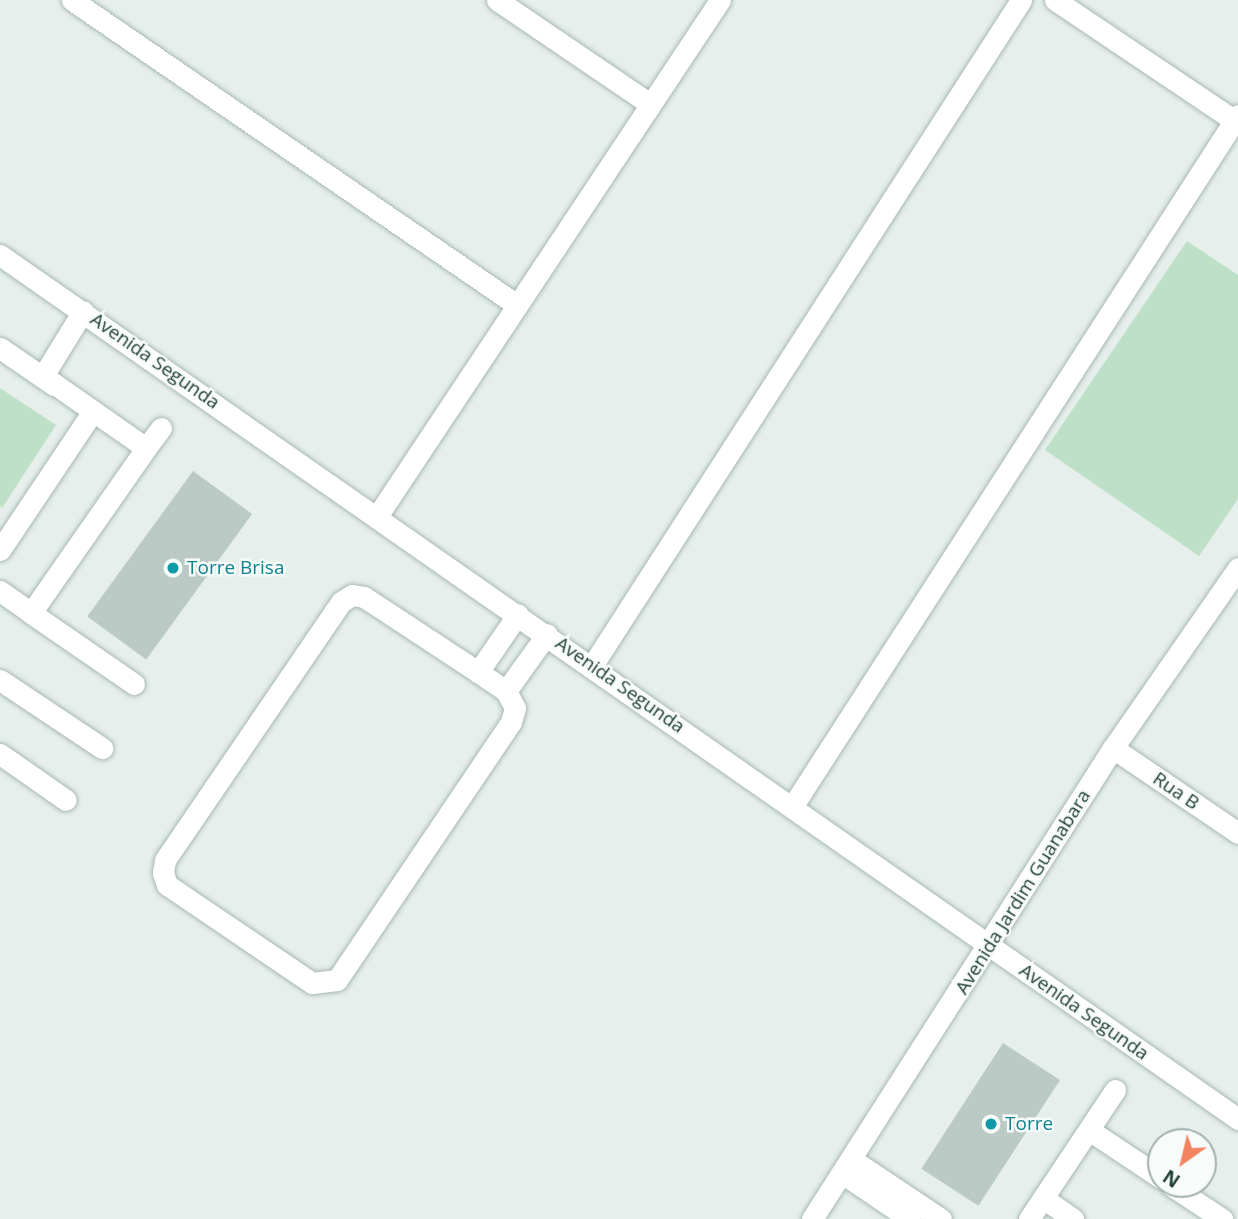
<!DOCTYPE html>
<html>
<head>
<meta charset="utf-8">
<style>
  body { margin:0 }
  #map { position:relative; width:1238px; height:1219px; overflow:hidden; background:#e6efeb; font-family:"Open Sans",sans-serif }
  div>[style] { position:absolute }
  .green>* { inset:0; background:#bfe0c8 }
  .building>* { inset:0; background:#bbcac4; transform-origin:0 0 }
  .roads { filter:drop-shadow(0 0 2px #a8b8b2) drop-shadow(0 0 2px #a8b8b2) }
  .minor>* { height:21px; margin:-10.5px; padding:0 10.5px; transform-origin:10.5px; border-radius:10.5px; background:#fff }
  .dots>* { width:19px; height:19px; translate:-50% -50%; box-sizing:border-box; border:4px solid #f7fbf9; border-radius:50% }
  span { translate:-50% -50%; white-space:nowrap; text-align:center; line-height:1.15; -webkit-text-stroke:5px #f7fbf9; paint-order:stroke }
  .street-label { font-size:19px; color:#24423a }
  .culture-label { font-size:19px; color:#0d838f }
  .left { translate:0 -50%; text-align:left }
  .north { position:absolute; left:1147px; top:1128px; width:70px; height:70px; box-sizing:border-box; background:#f7fbf9; border:2px solid #a3b1ad; border-radius:50%; rotate:214deg; font-size:19px; font-weight:700; line-height:28px; text-align:center; color:#24423a }
  .north::after { content:''; display:block; margin:auto; width:24px; height:32px; background:#f4845f; clip-path:polygon(50% 0,100% 100%,50% 72%,0 100%) }
</style>
</head>
<body>
<div id="map">
  <div class="green">
    <div style="clip-path:polygon(1187px 241px,1238px 275px,1238px 499px,1199px 556px,1045px 450px)"></div>
    <div style="clip-path:polygon(0 388px,56px 425px,2px 508px,0 506px)"></div>
  </div>
  <div class="building">
    <div style="left:193px;top:471px;width:73px;height:180px;rotate:36deg"></div>
    <div style="left:1003px;top:1043px;width:68px;height:150px;rotate:33deg"></div>
  </div>
  <div class="roads">
    <div class="minor">
      <div style="left:72px;top:0;width:539px;rotate:34.43deg"></div>
      <div style="left:497px;top:0;width:185px;rotate:34.2deg"></div>
      <div style="left:1055px;top:0;width:220px;rotate:33.9deg"></div>
      <div style="left:0;top:255px;width:1510px;rotate:34.91deg"></div>
      <div style="left:0;top:348px;width:65px;rotate:34.4deg"></div>
      <div style="left:146px;top:448px;width:25px;rotate:-53deg"></div>
      <div style="left:378px;top:515px;width:618px;rotate:-56.41deg"></div>
      <div style="left:0;top:550px;width:167px;rotate:-56.2deg"></div>
      <div style="left:0;top:591px;width:38px;rotate:35deg"></div>
      <div style="left:31px;top:613px;width:201px;rotate:-55.1deg"></div>
      <div style="left:146px;top:448px;width:126px;rotate:-145deg"></div>
      <div style="left:43px;top:376px;width:76px;rotate:-58.4deg"></div>
      <div style="left:352px;top:595px;width:12px;rotate:9deg"></div>
      <div style="left:364px;top:597px;width:136px;rotate:33.3deg"></div>
      <div style="left:478px;top:672px;width:34px;rotate:34deg"></div>
      <div style="left:506px;top:691px;width:19px;rotate:62deg"></div>
      <div style="left:515px;top:708px;width:15px;rotate:106deg"></div>
      <div style="left:511px;top:722px;width:311px;rotate:124deg"></div>
      <div style="left:337px;top:980px;width:25px;rotate:173deg"></div>
      <div style="left:312px;top:983px;width:175px;rotate:-145.9deg"></div>
      <div style="left:167px;top:885px;width:13px;rotate:-108deg"></div>
      <div style="left:163px;top:873px;width:13px;rotate:-81deg"></div>
      <div style="left:165px;top:860px;width:312px;rotate:-55.7deg"></div>
      <div style="left:341px;top:602px;width:13px;rotate:-32deg"></div>
      <div style="left:31px;top:613px;width:125px;rotate:34.6deg"></div>
      <div style="left:592px;top:666px;width:792px;rotate:-57.21deg"></div>
      <div style="left:478px;top:672px;width:70px;rotate:-55.4deg"></div>
      <div style="left:0;top:680px;width:123px;rotate:33.7deg"></div>
      <div style="left:506px;top:691px;width:70px;rotate:-54.3deg"></div>
      <div style="left:1113px;top:748px;width:151px;rotate:34.2deg"></div>
      <div style="left:0;top:754px;width:80px;rotate:34.9deg"></div>
      <div style="left:792px;top:807px;width:823px;rotate:-57.2deg"></div>
      <div style="left:1089px;top:1130px;width:87px;rotate:33.7deg"></div>
      <div style="left:851px;top:1159px;width:108px;rotate:33.7deg"></div>
      <div style="left:842px;top:1173px;width:82px;rotate:34.1deg"></div>
      <div style="left:1169px;top:1184px;width:64px;rotate:33.4deg"></div>
      <div style="left:1043px;top:1198px;width:37px;rotate:35deg"></div>
      <div style="left:812px;top:1219px;width:559px;rotate:-57.42deg"></div>
      <div style="left:1113px;top:748px;width:219px;rotate:-55.2deg"></div>
      <div style="left:1029px;top:1219px;width:155px;rotate:-56.3deg"></div>
    </div>
  </div>
  <div class="dots">
    <div style="left:173px;top:568px;background:#0f9aa8"></div>
    <div style="left:991px;top:1124px;background:#0f9aa8"></div>
  </div>
  <div class="street-label">
    <span style="left:155px;top:361px;rotate:35deg">Avenida Segunda</span>
    <span style="left:620px;top:685px;rotate:35deg">Avenida Segunda</span>
    <span style="left:1176px;top:791px;rotate:34deg">Rua B</span>
    <span style="left:1023px;top:892px;rotate:-58deg">Avenida Jardim Guanabara</span>
    <span style="left:1084px;top:1012px;rotate:35deg">Avenida Segunda</span>
  </div>
  <div class="culture-label">
    <span class="left" style="left:187px;top:568px">Torre Brisa</span>
    <span class="left" style="left:1005px;top:1124px">Torre</span>
  </div>
  <div class="north">N</div>
</div>
</body>
</html>
